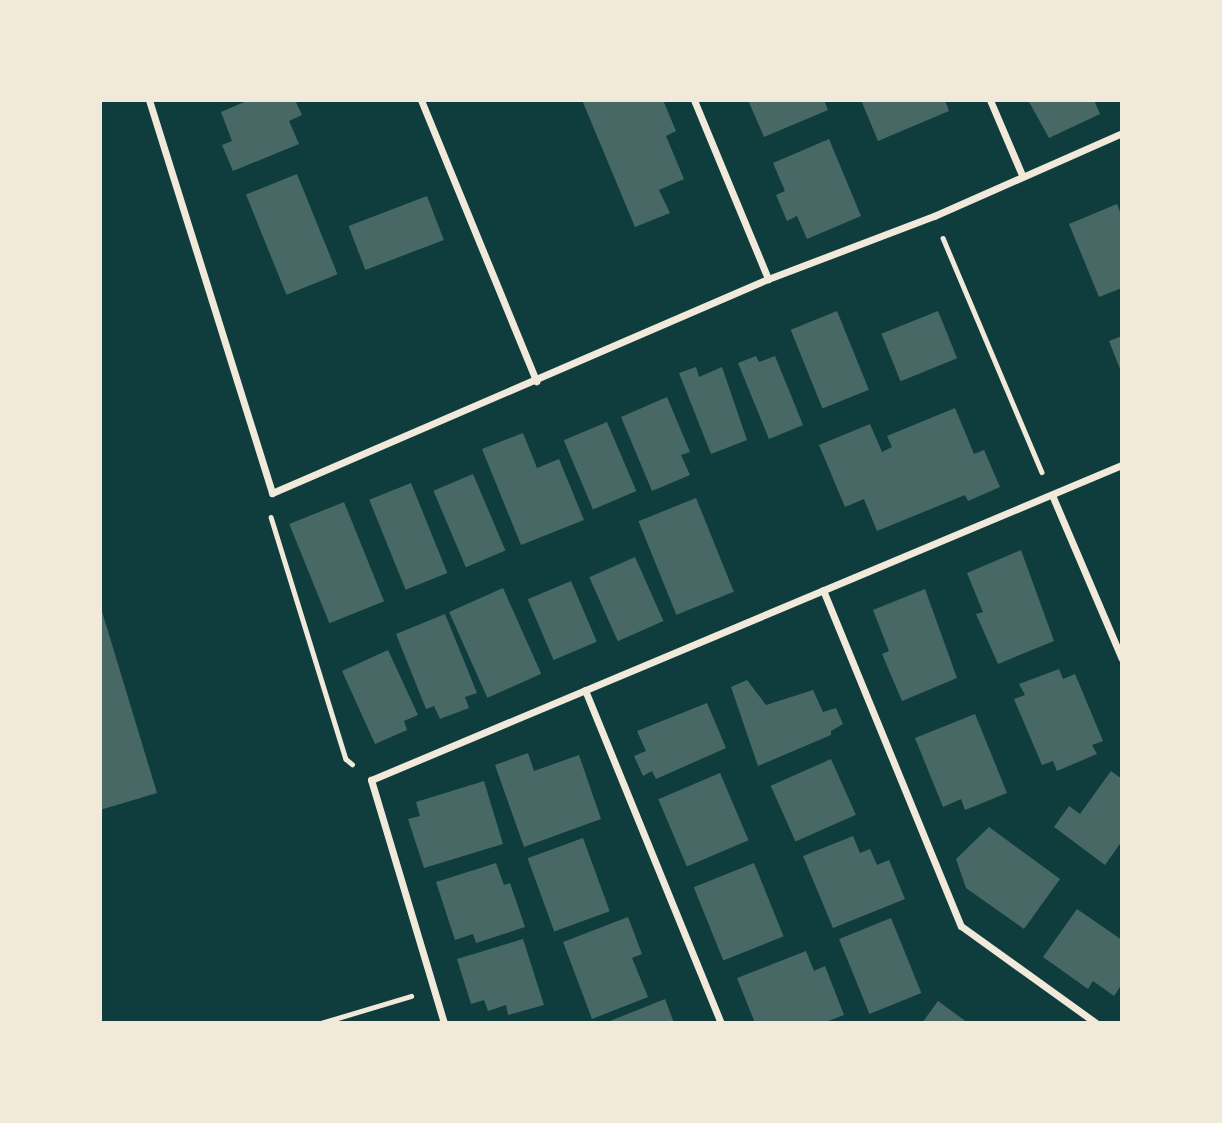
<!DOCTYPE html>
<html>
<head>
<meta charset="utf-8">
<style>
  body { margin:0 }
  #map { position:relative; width:1222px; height:1123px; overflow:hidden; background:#0f3d3e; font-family:Poppins,sans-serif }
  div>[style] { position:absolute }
  .building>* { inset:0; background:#486865; transform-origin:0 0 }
  .path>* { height:4.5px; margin:-2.25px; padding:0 2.25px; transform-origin:2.25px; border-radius:2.25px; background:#f1e9da }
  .minor>* { height:7px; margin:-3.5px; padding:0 3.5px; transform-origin:3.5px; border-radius:3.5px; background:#f1e9da }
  span { translate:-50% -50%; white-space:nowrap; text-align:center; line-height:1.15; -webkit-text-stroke:6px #f1e9da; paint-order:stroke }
  .frame { position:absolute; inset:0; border:102px solid #f1e9da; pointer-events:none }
</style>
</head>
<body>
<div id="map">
  <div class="building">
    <div style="clip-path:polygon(249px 100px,295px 100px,302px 115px,289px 121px,299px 144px,233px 171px,222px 145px,232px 141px,221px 112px)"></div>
    <div style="clip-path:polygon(582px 100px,663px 100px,676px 131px,666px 136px,684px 179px,659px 190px,670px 213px,635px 227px)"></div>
    <div style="clip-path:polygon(748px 100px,824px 100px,828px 110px,764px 137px)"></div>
    <div style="clip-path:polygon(861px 100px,945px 100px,949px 111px,878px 141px)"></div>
    <div style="clip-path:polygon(1028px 100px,1094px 100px,1100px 114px,1049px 138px)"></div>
    <div style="clip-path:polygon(829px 139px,861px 216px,807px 239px,797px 216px,787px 221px,776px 195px,785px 191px,773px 163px)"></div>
    <div style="left:297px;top:174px;width:108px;height:55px;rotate:68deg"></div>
    <div style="left:427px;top:196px;width:47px;height:84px;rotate:69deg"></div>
    <div style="clip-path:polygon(1117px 204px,1122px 217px,1122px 288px,1099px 297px,1069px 224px)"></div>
    <div style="left:837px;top:311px;width:85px;height:50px;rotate:68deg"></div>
    <div style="left:938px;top:311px;width:51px;height:61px;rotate:68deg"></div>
    <div style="clip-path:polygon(1122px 336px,1122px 374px,1109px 341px)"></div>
    <div style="clip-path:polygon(756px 356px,759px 362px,775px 356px,803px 425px,769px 439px,738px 363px)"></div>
    <div style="clip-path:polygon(696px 367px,699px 377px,722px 367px,747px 440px,711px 454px,679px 373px)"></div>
    <div style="clip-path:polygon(667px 397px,690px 452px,681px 455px,690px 475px,652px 491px,621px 417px)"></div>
    <div style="clip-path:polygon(955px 408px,974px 454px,984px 450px,1000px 487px,968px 501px,965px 495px,877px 531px,864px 499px,845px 507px,819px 445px,870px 424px,882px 452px,892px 447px,887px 436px)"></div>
    <div style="left:607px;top:422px;width:75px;height:47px;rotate:67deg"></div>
    <div style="clip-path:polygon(523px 433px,537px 468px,559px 459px,584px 520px,521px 545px,482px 449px)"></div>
    <div style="left:473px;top:474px;width:83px;height:43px;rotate:67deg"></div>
    <div style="left:411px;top:483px;width:97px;height:45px;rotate:68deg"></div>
    <div style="left:696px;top:498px;width:101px;height:62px;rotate:68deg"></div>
    <div style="left:344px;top:502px;width:107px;height:59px;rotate:68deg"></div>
    <div style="clip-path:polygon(1021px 550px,1054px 641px,998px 664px,976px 614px,983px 612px,967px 573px)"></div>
    <div style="left:635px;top:557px;width:70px;height:50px;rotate:66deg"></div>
    <div style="left:571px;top:581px;width:66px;height:47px;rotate:67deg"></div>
    <div style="left:503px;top:588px;width:94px;height:59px;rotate:66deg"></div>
    <div style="clip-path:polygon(925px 589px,957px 678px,902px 701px,882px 654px,889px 651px,873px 610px)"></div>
    <div style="clip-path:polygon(100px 605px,157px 793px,100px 810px)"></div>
    <div style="clip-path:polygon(445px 614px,477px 693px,465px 697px,469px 708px,440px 719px,434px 706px,426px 709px,396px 634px)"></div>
    <div style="clip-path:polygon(388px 650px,418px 715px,404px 721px,407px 730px,375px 744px,342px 671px)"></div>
    <div style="clip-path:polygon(1059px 669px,1063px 679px,1075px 674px,1103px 741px,1092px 745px,1097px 754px,1057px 771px,1053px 761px,1042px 765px,1014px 699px,1025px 695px,1019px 684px)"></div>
    <div style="clip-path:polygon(747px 680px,766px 705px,813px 690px,823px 712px,836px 708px,843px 724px,831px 731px,831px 735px,758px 766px,731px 687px)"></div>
    <div style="clip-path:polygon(707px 703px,726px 748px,656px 779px,652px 771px,643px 776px,634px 756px,646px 751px,637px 731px)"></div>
    <div style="clip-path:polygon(975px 714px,1007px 793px,965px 810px,961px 799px,943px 807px,915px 738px)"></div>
    <div style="clip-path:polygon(528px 753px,534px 771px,579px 755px,601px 819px,524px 847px,495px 765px)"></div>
    <div style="left:831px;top:759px;width:61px;height:66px;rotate:66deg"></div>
    <div style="clip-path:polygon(1111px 771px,1122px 779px,1122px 841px,1105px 865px,1054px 827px,1069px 806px,1080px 814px)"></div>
    <div style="left:720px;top:773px;width:73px;height:67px;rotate:67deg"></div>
    <div style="clip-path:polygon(484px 781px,503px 844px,424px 868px,408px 819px,420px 816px,416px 802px)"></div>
    <div style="clip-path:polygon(989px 827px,1060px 879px,1024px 929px,966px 888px,956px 859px)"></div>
    <div style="clip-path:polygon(853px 836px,860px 853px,870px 849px,877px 865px,889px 860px,905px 899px,833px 928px,803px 856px)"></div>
    <div style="left:583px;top:838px;width:78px;height:59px;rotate:70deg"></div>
    <div style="clip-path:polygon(496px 863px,504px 885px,510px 883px,525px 927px,476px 943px,473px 934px,455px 940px,436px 882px)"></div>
    <div style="left:754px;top:863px;width:79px;height:65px;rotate:68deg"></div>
    <div style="clip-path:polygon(1077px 909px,1122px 940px,1122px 984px,1114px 996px,1093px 981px,1088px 989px,1043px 957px)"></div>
    <div style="clip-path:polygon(628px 917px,642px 954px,632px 958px,648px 997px,592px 1019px,563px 942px)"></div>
    <div style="left:891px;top:918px;width:81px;height:56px;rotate:68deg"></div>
    <div style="clip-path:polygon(523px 939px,544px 1005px,508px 1015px,506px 1005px,488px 1011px,484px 1000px,471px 1004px,457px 959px)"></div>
    <div style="clip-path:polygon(806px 951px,814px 971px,825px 966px,844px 1015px,823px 1023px,755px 1023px,737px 978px)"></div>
    <div style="clip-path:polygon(665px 999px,674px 1023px,605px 1023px)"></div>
    <div style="clip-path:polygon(938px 1001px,968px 1023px,922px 1023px)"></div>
  </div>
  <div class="path">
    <div style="left:943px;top:238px;width:254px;rotate:67.1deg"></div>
    <div style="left:271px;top:517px;width:253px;rotate:72.8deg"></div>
    <div style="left:346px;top:759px;width:8px;rotate:40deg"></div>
    <div style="left:321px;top:1023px;width:94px;rotate:-16.7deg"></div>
  </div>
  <div class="minor">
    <div style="left:149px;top:100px;width:412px;rotate:72.6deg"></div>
    <div style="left:272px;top:493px;width:540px;rotate:-23.34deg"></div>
    <div style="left:768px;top:279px;width:178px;rotate:-20.8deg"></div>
    <div style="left:934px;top:216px;width:206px;rotate:-23.8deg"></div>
    <div style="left:421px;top:100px;width:304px;rotate:67.7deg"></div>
    <div style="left:694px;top:100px;width:194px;rotate:67.5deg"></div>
    <div style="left:990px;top:100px;width:82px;rotate:66.9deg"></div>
    <div style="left:1052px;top:495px;width:178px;rotate:66.9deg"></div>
    <div style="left:823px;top:590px;width:363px;rotate:67.7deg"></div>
    <div style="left:961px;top:926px;width:166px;rotate:35.7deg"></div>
    <div style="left:585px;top:690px;width:360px;rotate:67.8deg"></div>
    <div style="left:444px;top:1023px;width:254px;rotate:-106.7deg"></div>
    <div style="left:371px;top:780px;width:814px;rotate:-22.76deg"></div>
  </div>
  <div class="frame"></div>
</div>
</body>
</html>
